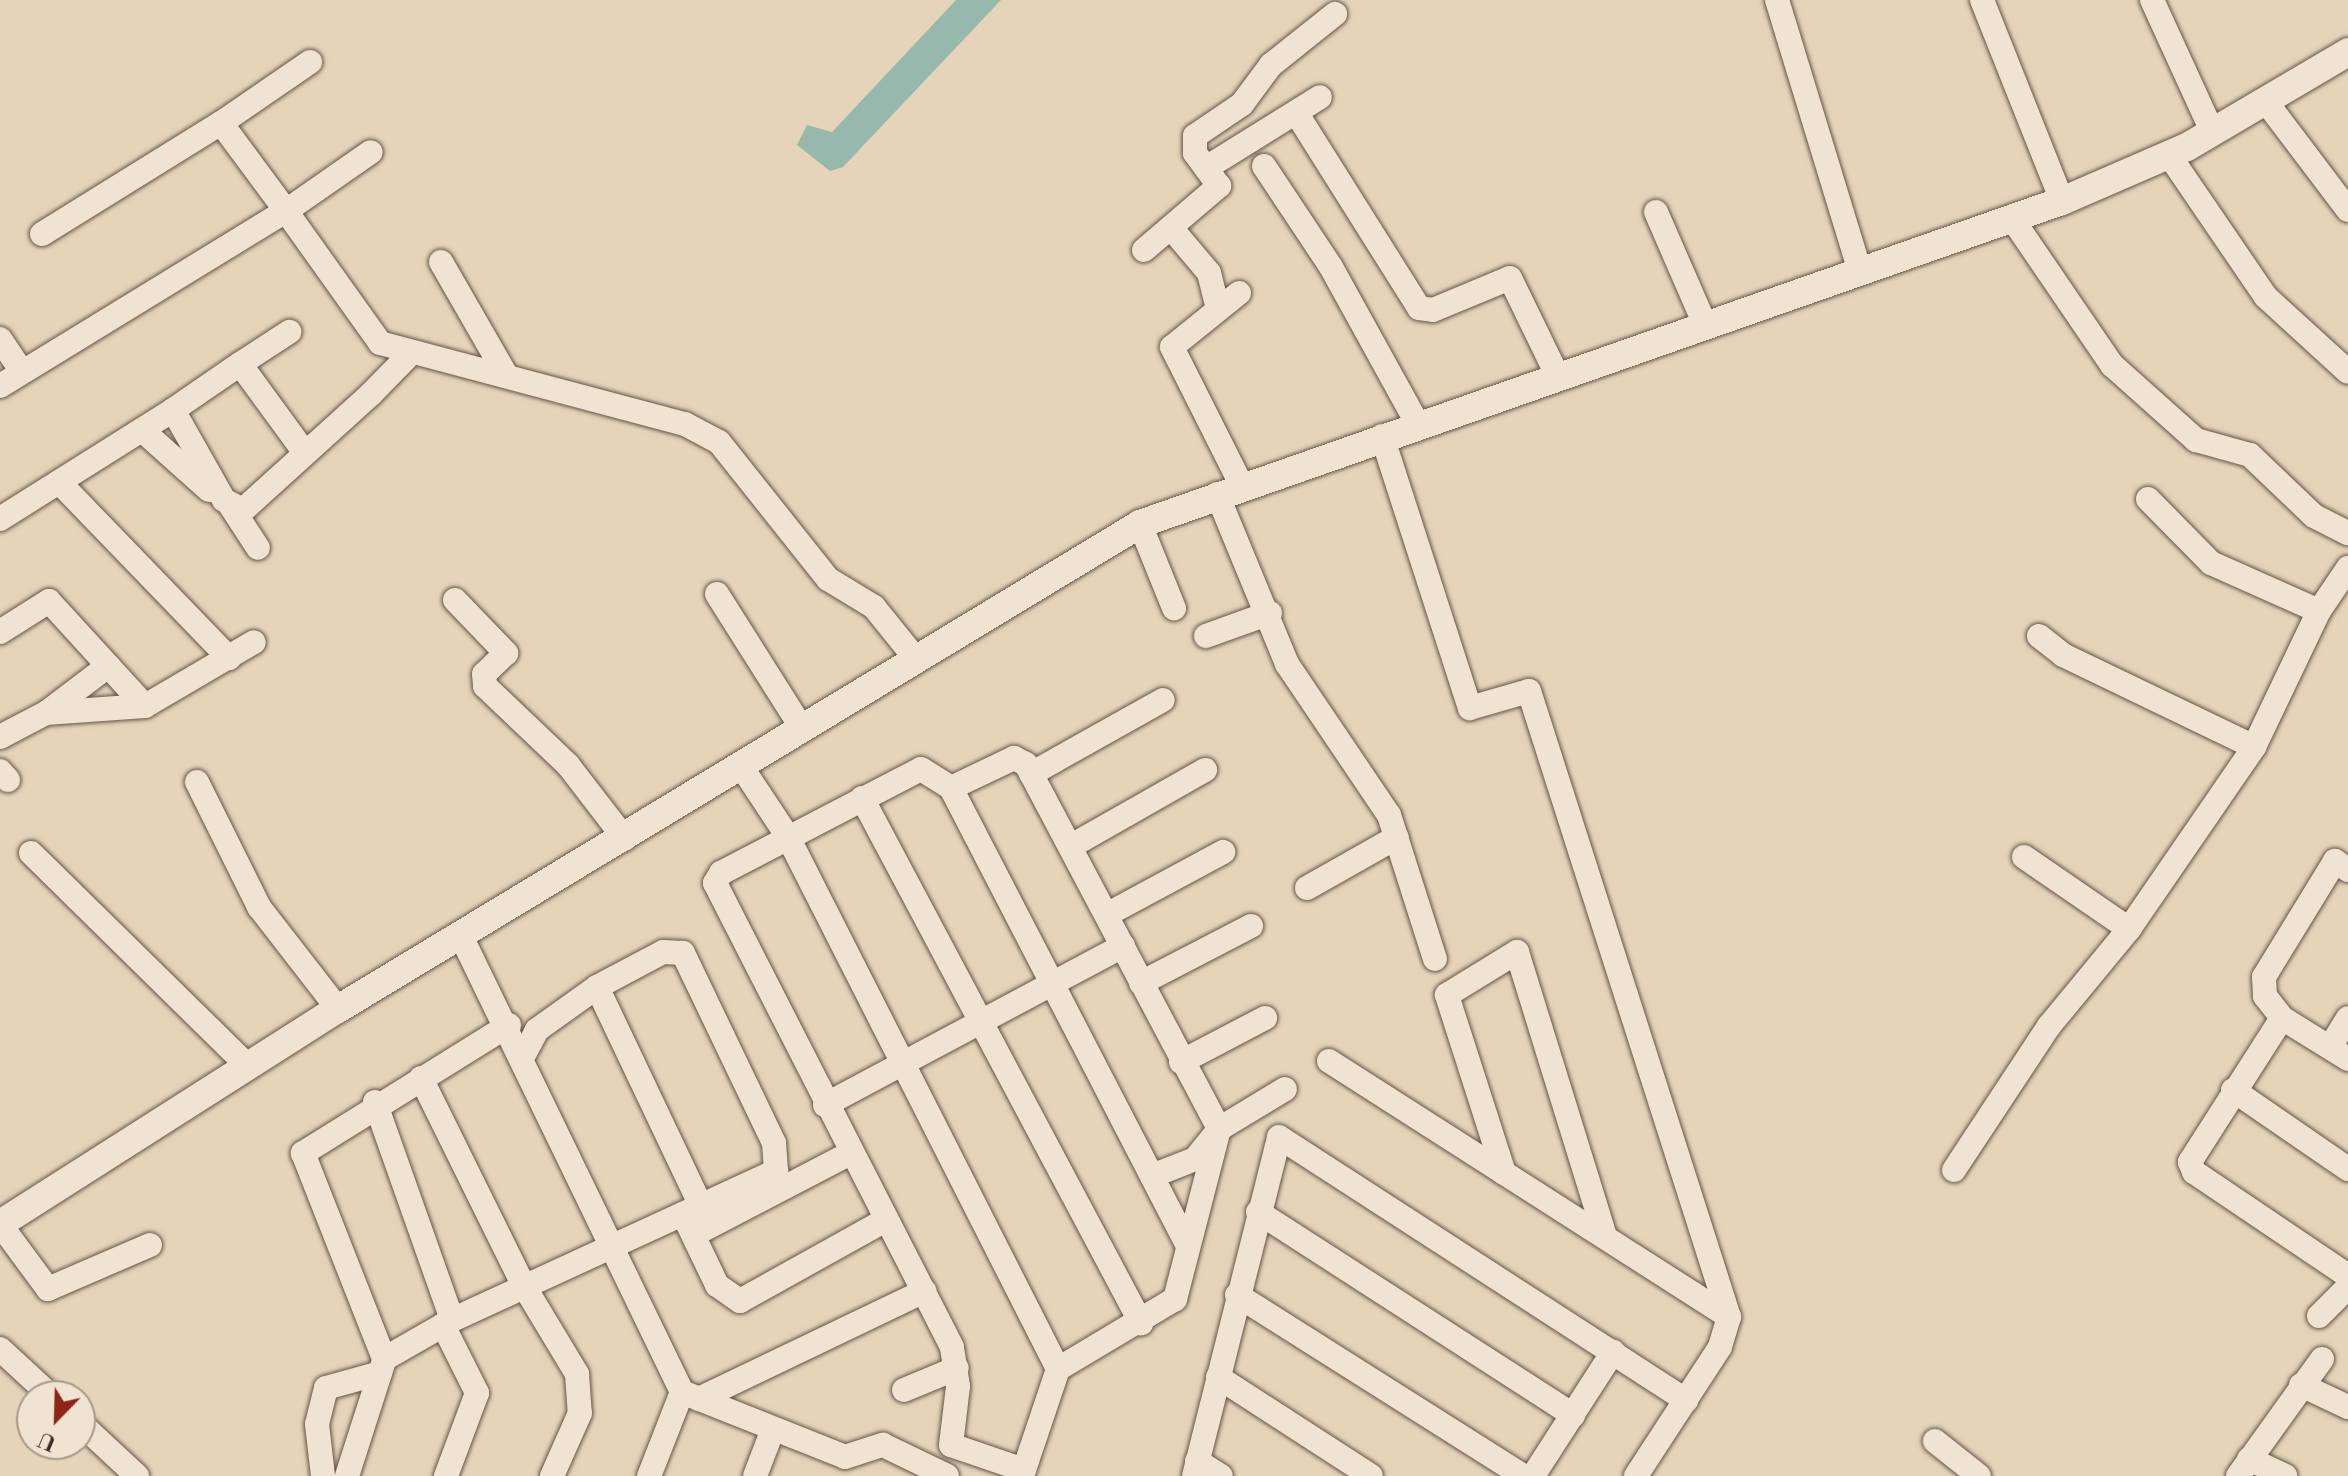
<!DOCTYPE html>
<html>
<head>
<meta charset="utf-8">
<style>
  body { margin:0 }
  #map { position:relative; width:2348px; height:1476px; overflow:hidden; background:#e6d4ba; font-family:"Libre Bodoni",serif }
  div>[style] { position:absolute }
  .water>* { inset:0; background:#97b8ac }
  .roads { filter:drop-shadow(0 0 2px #655447) drop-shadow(0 0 2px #655447) }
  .minor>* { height:24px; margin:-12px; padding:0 12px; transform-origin:12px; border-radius:12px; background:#efe3d2 }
  .tertiary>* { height:28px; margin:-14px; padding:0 14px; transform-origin:14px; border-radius:14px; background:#efe3d2 }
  span { translate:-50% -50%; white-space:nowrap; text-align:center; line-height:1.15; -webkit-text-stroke:6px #efe3d2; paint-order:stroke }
  .north { position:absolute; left:16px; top:1380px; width:80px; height:80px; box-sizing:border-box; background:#efe3d2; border:2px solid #a7998b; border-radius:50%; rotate:203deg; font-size:22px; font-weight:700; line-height:32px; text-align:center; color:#3a2a21 }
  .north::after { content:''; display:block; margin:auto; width:28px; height:36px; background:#8f2418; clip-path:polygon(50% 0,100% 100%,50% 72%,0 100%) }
</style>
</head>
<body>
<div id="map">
  <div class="water">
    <div style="clip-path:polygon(956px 0,1001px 0,843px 167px,830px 171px,797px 145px,807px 125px,832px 132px)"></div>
  </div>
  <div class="roads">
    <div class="minor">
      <div style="left:1777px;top:0;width:281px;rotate:73deg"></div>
      <div style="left:1982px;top:0;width:216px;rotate:68.3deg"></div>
      <div style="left:2152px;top:0;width:146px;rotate:65.4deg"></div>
      <div style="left:2267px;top:103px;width:134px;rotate:52.9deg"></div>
      <div style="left:1297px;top:114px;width:229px;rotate:57.8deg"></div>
      <div style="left:1419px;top:308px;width:14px;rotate:8deg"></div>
      <div style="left:1433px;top:310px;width:83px;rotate:-22.6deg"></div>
      <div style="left:1510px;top:278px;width:112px;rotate:64.1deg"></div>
      <div style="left:221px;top:123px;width:108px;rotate:-34.4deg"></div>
      <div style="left:2169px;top:155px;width:172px;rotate:55.7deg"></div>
      <div style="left:2266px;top:297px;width:111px;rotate:42.4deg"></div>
      <div style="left:1264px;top:166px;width:121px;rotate:56.4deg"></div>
      <div style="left:1331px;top:267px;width:178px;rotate:61.1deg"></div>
      <div style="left:1206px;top:168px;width:134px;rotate:-31.9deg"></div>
      <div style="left:1656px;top:212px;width:125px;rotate:66.5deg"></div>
      <div style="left:2013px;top:220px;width:176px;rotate:55.7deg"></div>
      <div style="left:2112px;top:365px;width:113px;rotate:41.8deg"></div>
      <div style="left:2196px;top:440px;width:56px;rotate:15.5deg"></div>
      <div style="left:2250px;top:455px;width:88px;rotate:43.6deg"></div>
      <div style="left:2314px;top:516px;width:38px;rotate:27deg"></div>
      <div style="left:1172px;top:229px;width:57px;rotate:49.9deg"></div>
      <div style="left:1209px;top:273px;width:36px;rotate:76deg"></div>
      <div style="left:42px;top:234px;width:211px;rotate:-31.8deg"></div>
      <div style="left:221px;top:123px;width:109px;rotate:53.5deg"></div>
      <div style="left:286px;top:211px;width:103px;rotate:-34.8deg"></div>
      <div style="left:1144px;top:250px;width:99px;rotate:-40.5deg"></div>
      <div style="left:1219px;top:186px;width:41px;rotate:-126deg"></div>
      <div style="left:1195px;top:153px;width:17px;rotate:-90deg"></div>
      <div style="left:1195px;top:136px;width:57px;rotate:-34.2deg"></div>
      <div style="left:1242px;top:104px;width:49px;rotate:-53.4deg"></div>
      <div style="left:1271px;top:65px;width:82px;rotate:-38.6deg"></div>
      <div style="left:441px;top:262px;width:130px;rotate:60.1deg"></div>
      <div style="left:1239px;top:293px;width:86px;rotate:141.1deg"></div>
      <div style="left:1172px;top:347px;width:156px;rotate:63.3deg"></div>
      <div style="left:0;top:339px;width:37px;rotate:56deg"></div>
      <div style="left:240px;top:364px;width:59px;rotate:-33.1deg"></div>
      <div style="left:0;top:386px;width:335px;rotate:-31.5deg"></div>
      <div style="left:286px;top:211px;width:162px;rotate:54.5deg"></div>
      <div style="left:380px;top:343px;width:316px;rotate:14.9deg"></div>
      <div style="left:685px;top:424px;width:38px;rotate:28deg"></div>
      <div style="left:719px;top:442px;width:175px;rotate:51.5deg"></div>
      <div style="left:828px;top:579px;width:54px;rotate:31.3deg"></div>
      <div style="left:874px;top:607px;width:67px;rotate:51.1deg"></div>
      <div style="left:142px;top:430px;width:90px;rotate:41.8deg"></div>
      <div style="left:1382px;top:436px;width:286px;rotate:72.1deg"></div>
      <div style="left:1470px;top:708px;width:61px;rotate:-16.1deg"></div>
      <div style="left:1529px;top:691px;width:657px;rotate:72.28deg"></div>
      <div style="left:1729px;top:1317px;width:31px;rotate:107deg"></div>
      <div style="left:1720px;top:1347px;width:154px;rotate:123.1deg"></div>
      <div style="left:305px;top:453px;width:110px;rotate:-126.1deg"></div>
      <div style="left:240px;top:364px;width:81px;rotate:145.5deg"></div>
      <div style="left:173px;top:410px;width:103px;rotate:60.5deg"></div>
      <div style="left:224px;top:500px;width:21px;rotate:28deg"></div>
      <div style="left:243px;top:510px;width:173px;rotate:-42.2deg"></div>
      <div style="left:371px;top:394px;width:54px;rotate:-45.7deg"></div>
      <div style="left:59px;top:482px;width:245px;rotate:46deg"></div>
      <div style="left:1217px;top:494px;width:184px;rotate:67.6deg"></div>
      <div style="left:1287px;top:664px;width:182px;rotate:56deg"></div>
      <div style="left:1389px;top:815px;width:151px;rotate:72.3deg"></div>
      <div style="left:2148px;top:499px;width:90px;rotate:45.5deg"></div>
      <div style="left:2211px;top:563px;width:118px;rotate:24deg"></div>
      <div style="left:230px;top:505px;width:51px;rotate:56.9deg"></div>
      <div style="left:0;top:519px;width:204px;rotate:-32.2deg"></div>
      <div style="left:1140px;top:524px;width:91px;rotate:68deg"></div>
      <div style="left:717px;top:594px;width:161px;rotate:57.7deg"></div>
      <div style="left:455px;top:600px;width:74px;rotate:46.1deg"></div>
      <div style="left:506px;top:653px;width:30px;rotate:136deg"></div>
      <div style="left:484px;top:674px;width:12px;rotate:85deg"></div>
      <div style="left:485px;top:686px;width:115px;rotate:43.6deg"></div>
      <div style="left:568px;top:765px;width:93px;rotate:52.4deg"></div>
      <div style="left:0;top:632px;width:58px;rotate:-32.3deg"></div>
      <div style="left:49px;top:601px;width:142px;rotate:47.6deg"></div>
      <div style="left:1206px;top:636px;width:68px;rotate:-19.8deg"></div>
      <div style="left:2039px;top:636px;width:31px;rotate:38deg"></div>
      <div style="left:2063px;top:655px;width:212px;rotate:25.7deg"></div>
      <div style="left:46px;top:713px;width:78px;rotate:-37.2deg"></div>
      <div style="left:0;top:737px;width:52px;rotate:-27.6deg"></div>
      <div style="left:46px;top:713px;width:99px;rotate:-4deg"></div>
      <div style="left:145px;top:706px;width:126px;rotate:-30.4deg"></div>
      <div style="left:743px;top:769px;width:82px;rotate:56.5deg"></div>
      <div style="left:788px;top:837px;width:597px;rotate:63.09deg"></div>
      <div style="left:1058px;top:1369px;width:113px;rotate:108.6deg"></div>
      <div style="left:0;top:771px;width:12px;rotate:48deg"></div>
      <div style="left:1031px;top:774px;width:151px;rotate:-29.3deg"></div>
      <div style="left:197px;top:782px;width:140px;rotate:63.6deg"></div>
      <div style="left:259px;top:907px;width:129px;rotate:52.2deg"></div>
      <div style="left:951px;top:788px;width:513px;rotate:62.64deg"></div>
      <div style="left:862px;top:798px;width:595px;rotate:62.01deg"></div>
      <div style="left:1073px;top:845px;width:152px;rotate:-29.6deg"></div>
      <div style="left:31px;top:853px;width:303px;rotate:44.5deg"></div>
      <div style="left:2024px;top:857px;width:127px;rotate:34.4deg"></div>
      <div style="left:2348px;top:870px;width:16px;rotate:-145deg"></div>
      <div style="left:2335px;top:861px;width:136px;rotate:121.5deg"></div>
      <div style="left:2264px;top:977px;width:19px;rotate:87deg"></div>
      <div style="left:2265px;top:996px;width:28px;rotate:52deg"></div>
      <div style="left:2282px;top:1018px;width:78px;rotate:31.8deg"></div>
      <div style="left:1307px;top:888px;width:103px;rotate:-29.5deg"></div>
      <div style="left:1108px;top:914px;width:131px;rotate:-28.3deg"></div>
      <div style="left:461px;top:936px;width:507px;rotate:64.14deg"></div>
      <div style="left:682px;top:1392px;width:90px;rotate:111.4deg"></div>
      <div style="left:1141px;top:983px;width:124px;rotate:-27.4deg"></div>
      <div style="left:597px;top:987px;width:240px;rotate:64.6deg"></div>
      <div style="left:2282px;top:1018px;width:171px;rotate:122.6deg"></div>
      <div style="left:2190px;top:1162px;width:11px;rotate:68deg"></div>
      <div style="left:2194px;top:1172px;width:186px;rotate:34deg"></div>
      <div style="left:509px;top:1025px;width:243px;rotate:148.1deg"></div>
      <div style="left:303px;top:1153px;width:221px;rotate:68.5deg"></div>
      <div style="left:384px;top:1359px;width:78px;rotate:-29.8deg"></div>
      <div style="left:452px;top:1320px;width:357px;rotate:-24.7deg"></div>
      <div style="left:776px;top:1171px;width:28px;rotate:-94deg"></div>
      <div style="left:774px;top:1143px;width:211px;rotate:-115.6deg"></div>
      <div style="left:683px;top:953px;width:20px;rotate:-177deg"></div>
      <div style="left:663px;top:952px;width:75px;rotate:152.1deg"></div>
      <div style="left:597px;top:987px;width:74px;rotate:144.4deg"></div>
      <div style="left:537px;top:1030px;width:27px;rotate:118deg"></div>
      <div style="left:2330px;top:1047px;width:34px;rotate:-58deg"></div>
      <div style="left:1329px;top:1061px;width:475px;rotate:32.6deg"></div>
      <div style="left:1181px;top:1062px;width:95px;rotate:-27.6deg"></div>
      <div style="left:421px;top:1078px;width:232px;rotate:63.7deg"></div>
      <div style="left:524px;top:1286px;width:103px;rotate:58.9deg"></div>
      <div style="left:577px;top:1374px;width:39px;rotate:86deg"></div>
      <div style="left:580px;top:1413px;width:69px;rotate:114deg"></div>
      <div style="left:2233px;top:1090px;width:140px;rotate:34.5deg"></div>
      <div style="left:375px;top:1102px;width:231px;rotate:70.5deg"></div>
      <div style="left:825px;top:1105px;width:338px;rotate:-28.1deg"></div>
      <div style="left:1954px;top:1170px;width:173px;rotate:-56.6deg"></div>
      <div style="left:2049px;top:1026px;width:126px;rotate:-50.5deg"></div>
      <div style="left:2129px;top:929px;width:221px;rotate:-55.5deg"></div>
      <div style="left:2254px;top:747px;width:151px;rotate:-64.5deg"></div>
      <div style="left:2319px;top:611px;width:52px;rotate:-56deg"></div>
      <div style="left:1504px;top:1173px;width:187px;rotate:-107.8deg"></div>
      <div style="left:1447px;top:995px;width:82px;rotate:-31.6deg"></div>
      <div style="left:1517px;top:952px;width:298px;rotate:72.8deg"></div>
      <div style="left:1152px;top:1176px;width:46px;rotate:-21.6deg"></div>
      <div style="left:1195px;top:1159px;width:38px;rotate:-51deg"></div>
      <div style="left:1219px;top:1129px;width:77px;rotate:-31.2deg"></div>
      <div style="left:1258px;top:1212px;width:375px;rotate:32.8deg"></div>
      <div style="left:683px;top:1214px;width:79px;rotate:64.4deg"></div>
      <div style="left:717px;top:1285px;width:28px;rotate:35deg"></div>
      <div style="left:740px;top:1301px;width:165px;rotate:-29.1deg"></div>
      <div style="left:0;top:1224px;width:81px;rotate:53.6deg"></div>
      <div style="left:48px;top:1289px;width:111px;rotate:-23.3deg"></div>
      <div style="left:695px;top:1234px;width:174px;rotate:-27.5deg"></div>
      <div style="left:1237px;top:1295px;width:338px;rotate:32.3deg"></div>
      <div style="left:2319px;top:1316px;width:41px;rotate:-45deg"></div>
      <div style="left:443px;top:1325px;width:76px;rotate:63.4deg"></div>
      <div style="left:477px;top:1393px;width:89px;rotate:110.5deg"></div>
      <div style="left:0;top:1349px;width:69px;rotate:42.7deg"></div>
      <div style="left:1218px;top:1377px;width:182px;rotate:32.9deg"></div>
      <div style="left:2301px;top:1385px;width:52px;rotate:25.1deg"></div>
      <div style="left:904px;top:1390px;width:57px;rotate:-22.5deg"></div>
      <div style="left:682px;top:1392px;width:175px;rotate:21.7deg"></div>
      <div style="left:845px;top:1457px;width:40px;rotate:-18deg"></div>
      <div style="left:883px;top:1445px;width:71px;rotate:25.8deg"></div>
      <div style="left:699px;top:1399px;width:250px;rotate:-25.6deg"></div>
      <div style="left:80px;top:1423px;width:78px;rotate:42.9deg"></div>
      <div style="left:1935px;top:1441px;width:56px;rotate:38.5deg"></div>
      <div style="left:2249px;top:1459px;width:40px;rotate:25deg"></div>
      <div style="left:1197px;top:1461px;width:28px;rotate:32deg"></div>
      <div style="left:1024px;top:1470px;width:77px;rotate:-161.1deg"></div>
      <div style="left:951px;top:1445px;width:59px;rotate:-83.2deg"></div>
      <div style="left:958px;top:1386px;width:39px;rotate:-99deg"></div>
      <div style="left:952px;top:1347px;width:521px;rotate:-117.06deg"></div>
      <div style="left:715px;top:883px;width:12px;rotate:-59deg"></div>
      <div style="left:721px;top:873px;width:225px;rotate:-27.5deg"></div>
      <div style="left:921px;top:769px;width:36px;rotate:32deg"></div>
      <div style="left:951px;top:788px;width:70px;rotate:-25.5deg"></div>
      <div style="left:1014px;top:758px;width:13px;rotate:27deg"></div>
      <div style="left:1026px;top:764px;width:413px;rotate:62.1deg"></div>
      <div style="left:1219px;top:1129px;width:176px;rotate:104.5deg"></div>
      <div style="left:1175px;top:1299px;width:136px;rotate:149.1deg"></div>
      <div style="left:323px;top:1476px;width:52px;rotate:-96.6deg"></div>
      <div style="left:317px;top:1424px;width:37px;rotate:-76deg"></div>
      <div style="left:326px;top:1388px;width:56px;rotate:-15.5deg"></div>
      <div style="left:347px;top:1476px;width:121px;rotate:-72.2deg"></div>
      <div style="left:755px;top:1476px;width:50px;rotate:-69deg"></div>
      <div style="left:1194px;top:1476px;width:349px;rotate:-75.9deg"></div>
      <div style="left:1279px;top:1137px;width:485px;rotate:32.9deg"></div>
      <div style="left:1533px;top:1476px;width:148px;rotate:-57.2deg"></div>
      <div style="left:2238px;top:1476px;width:144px;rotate:-54.3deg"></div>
    </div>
    <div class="tertiary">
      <div style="left:0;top:1224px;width:401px;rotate:-32.5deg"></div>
      <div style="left:338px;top:1009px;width:937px;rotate:-31.16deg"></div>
      <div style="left:1140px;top:524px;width:977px;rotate:-19.31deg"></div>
      <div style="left:2062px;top:201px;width:136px;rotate:-23.4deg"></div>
      <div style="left:2187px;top:147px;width:187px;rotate:-30.5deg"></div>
    </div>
  </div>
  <div class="north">U</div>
</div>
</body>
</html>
